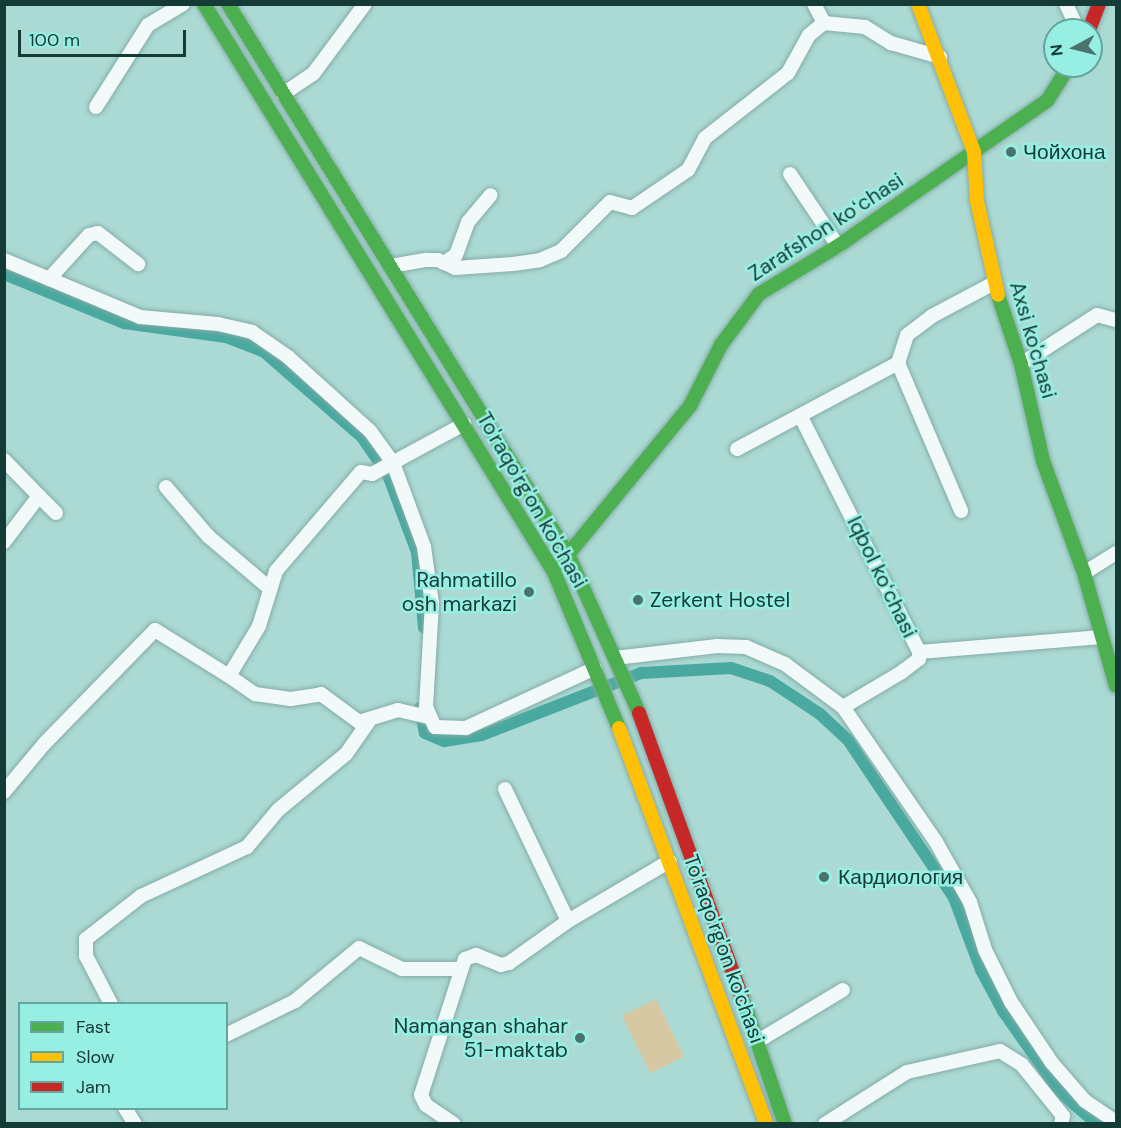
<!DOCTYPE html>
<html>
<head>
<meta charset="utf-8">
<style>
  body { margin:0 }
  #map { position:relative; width:1121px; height:1128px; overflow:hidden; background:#abdad4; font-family:"DM Sans",sans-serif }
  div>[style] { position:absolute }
  .green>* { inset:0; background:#d5c8a2; transform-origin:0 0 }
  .canal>* { height:12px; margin:-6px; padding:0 6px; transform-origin:6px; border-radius:6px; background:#49a9a0 }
  .roads { filter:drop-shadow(0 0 2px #85aba6) drop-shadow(0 0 2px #85aba6) }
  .street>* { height:14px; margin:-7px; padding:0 7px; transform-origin:7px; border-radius:7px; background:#f2f9f9 }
  .fast>* { height:14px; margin:-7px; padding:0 7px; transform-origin:7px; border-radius:7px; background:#4caf50 }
  .slow>* { height:14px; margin:-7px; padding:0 7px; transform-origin:7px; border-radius:7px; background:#ffc107 }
  .jam>* { height:14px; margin:-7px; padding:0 7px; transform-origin:7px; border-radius:7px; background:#c62828 }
  .dots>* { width:16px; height:16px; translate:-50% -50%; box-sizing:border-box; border:3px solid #97eee3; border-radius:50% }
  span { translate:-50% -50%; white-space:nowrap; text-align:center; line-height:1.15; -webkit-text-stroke:5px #97eee3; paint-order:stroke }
  .poi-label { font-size:21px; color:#153b36 }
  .left { translate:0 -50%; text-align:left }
  .right { translate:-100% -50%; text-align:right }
  .street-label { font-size:21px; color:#153b36 }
  .frame { position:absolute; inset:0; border:6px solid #153b36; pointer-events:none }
  .legend { position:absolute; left:18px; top:1002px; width:210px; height:108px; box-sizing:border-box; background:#97eee3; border:2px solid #63a69e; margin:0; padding:8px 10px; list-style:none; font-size:18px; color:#153b36 }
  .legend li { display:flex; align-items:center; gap:12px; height:30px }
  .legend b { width:30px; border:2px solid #63a69e }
  .north { position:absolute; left:1043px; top:18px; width:60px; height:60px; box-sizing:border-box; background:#97eee3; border:2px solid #63a69e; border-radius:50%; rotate:263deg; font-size:16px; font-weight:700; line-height:24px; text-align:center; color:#153b36 }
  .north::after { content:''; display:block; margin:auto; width:21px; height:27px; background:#4a736d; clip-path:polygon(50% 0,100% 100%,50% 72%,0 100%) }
  .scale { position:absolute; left:18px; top:30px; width:168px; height:27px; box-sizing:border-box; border:3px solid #153b36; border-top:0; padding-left:8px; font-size:18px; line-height:21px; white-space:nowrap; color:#153b36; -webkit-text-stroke:4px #97eee3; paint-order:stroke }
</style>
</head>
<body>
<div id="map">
  <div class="green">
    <div style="left:656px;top:999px;width:64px;height:38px;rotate:64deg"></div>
  </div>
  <div class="canal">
    <div style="left:4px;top:274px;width:130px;rotate:22.2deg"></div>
    <div style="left:124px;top:323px;width:103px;rotate:7.8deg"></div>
    <div style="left:226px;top:337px;width:40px;rotate:21deg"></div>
    <div style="left:263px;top:351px;width:131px;rotate:41deg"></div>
    <div style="left:362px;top:437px;width:46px;rotate:55.6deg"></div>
    <div style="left:388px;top:475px;width:82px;rotate:69.4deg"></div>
    <div style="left:417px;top:552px;width:76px;rotate:84.7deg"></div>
    <div style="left:420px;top:708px;width:25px;rotate:79deg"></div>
    <div style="left:425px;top:733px;width:21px;rotate:23deg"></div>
    <div style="left:444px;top:741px;width:38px;rotate:-9deg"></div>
    <div style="left:482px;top:735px;width:171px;rotate:-21.3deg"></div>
    <div style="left:641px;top:673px;width:90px;rotate:-3.2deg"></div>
    <div style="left:731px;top:668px;width:41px;rotate:18.4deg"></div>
    <div style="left:770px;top:681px;width:60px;rotate:33.4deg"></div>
    <div style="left:820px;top:714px;width:38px;rotate:43deg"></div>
    <div style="left:848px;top:740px;width:190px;rotate:56.1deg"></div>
    <div style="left:954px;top:898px;width:77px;rotate:69.4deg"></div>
    <div style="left:981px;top:970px;width:47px;rotate:61.8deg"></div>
    <div style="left:1003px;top:1011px;width:99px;rotate:54.9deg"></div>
    <div style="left:1060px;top:1092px;width:49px;rotate:40.9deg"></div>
  </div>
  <div class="roads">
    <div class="street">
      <div style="left:814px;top:4px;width:21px;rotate:62deg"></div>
      <div style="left:1066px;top:4px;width:29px;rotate:65deg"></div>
      <div style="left:283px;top:94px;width:36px;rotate:-34deg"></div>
      <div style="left:313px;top:74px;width:87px;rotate:-53.4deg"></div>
      <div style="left:96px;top:107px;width:97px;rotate:-57.6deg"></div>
      <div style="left:148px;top:25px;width:41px;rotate:-31deg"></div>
      <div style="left:790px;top:174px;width:87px;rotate:56.3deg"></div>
      <div style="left:4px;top:260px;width:147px;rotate:22.7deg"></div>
      <div style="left:140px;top:317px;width:78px;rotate:5.1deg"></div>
      <div style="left:218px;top:324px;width:35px;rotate:13deg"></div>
      <div style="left:252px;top:332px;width:44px;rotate:34.8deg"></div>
      <div style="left:288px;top:357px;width:110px;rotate:42.1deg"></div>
      <div style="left:370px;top:431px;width:39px;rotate:54deg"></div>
      <div style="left:393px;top:463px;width:90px;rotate:69.7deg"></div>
      <div style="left:424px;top:547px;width:57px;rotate:81.9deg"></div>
      <div style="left:432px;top:603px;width:104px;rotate:93.3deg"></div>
      <div style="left:426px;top:707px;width:22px;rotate:66deg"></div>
      <div style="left:435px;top:727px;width:31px;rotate:2deg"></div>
      <div style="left:466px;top:728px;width:142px;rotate:-24.9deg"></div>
      <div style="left:444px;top:263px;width:14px;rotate:-34deg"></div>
      <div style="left:456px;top:255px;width:35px;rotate:-70deg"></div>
      <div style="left:468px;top:222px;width:35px;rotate:-50deg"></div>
      <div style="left:391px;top:266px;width:36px;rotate:-10deg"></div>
      <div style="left:426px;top:260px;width:12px"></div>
      <div style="left:438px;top:260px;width:19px;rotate:25deg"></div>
      <div style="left:455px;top:268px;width:58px;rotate:-3.9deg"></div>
      <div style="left:513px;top:264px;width:27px;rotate:-8deg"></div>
      <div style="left:540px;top:260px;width:23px;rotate:-23deg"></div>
      <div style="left:561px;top:251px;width:69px;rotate:-45deg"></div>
      <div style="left:610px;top:202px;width:23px;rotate:15deg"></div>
      <div style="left:632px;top:208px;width:68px;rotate:-34.2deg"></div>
      <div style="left:688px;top:170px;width:36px;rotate:-62deg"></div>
      <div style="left:705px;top:138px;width:105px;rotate:-38.1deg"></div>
      <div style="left:788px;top:73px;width:43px;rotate:-61.1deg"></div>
      <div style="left:809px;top:35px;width:19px;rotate:-39deg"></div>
      <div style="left:824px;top:23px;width:41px;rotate:5.6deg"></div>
      <div style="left:865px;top:27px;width:31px;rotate:32deg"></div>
      <div style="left:891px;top:43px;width:51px;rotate:15.9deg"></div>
      <div style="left:49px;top:279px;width:59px;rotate:-47.7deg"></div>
      <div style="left:89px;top:235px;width:9px;rotate:-13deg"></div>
      <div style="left:98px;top:233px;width:51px;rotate:37.8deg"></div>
      <div style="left:898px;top:363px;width:161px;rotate:66.9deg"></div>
      <div style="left:1021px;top:364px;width:90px;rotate:-32.8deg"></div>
      <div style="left:1097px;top:315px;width:20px;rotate:15deg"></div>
      <div style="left:801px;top:417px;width:263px;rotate:63.3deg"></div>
      <div style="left:919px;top:652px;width:7px;rotate:90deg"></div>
      <div style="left:919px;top:659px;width:21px;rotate:143deg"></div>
      <div style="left:902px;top:672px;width:69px;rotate:149.3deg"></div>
      <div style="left:737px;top:449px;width:183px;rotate:-28.1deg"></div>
      <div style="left:898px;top:363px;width:29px;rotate:-72deg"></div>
      <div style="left:907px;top:335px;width:31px;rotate:-37deg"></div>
      <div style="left:932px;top:316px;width:70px;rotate:-28deg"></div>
      <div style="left:4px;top:460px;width:50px;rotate:45.8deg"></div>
      <div style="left:39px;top:496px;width:58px;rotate:127.3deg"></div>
      <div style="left:166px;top:487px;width:65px;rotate:49.4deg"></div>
      <div style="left:208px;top:536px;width:79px;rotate:40.4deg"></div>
      <div style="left:39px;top:496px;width:24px;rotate:45deg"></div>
      <div style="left:1084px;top:573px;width:38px;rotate:-32deg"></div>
      <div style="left:919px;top:652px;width:183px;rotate:-4.7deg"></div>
      <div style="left:615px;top:658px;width:103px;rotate:-6.7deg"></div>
      <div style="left:717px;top:646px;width:29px;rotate:2deg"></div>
      <div style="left:746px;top:647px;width:43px;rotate:23.6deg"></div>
      <div style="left:785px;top:664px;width:72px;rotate:36.6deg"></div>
      <div style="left:843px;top:707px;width:164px;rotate:55.4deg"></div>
      <div style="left:936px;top:842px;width:69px;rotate:60.5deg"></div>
      <div style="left:970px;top:902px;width:50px;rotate:72.6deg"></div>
      <div style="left:985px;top:950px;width:58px;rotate:63.4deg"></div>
      <div style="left:1011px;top:1002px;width:73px;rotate:56.1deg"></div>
      <div style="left:1052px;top:1063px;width:50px;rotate:49deg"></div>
      <div style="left:1085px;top:1101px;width:37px;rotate:34deg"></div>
      <div style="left:229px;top:676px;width:32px;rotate:35deg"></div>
      <div style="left:255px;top:694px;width:36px;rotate:8deg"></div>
      <div style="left:291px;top:699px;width:30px;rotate:-9deg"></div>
      <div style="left:321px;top:694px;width:47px;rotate:36.4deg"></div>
      <div style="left:359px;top:722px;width:41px;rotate:-17.1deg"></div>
      <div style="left:398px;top:710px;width:31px;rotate:13deg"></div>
      <div style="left:505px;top:789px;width:146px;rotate:64.5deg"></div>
      <div style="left:4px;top:792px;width:62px;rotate:-50.2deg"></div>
      <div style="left:44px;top:744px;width:159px;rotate:-45.8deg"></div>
      <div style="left:155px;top:630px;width:87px;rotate:31.9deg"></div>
      <div style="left:229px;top:676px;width:58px;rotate:-59deg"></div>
      <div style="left:259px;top:626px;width:58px;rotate:-72.8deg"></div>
      <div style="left:276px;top:571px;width:130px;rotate:-49.4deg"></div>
      <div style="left:361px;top:472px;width:11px;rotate:10deg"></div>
      <div style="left:372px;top:474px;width:105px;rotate:-28.5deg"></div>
      <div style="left:111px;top:1004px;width:54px;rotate:-117.5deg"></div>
      <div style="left:86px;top:956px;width:17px;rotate:-90deg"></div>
      <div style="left:86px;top:939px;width:70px;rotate:-38deg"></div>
      <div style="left:141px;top:896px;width:117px;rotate:-24.8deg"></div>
      <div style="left:247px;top:847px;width:48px;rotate:-50deg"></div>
      <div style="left:278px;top:810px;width:88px;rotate:-39.5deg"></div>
      <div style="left:346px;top:754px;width:40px;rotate:-55.1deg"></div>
      <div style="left:226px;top:1035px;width:77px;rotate:-26.2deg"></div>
      <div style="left:295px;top:1001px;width:83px;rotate:-39.6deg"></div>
      <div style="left:359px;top:948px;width:48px;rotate:26deg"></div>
      <div style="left:402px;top:969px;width:58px"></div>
      <div style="left:758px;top:1041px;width:99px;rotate:-31deg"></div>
      <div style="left:125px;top:1108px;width:19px;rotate:58deg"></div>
      <div style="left:454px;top:1124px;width:34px;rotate:-146deg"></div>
      <div style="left:426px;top:1105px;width:11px;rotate:-117deg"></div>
      <div style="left:421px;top:1095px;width:143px;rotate:-72.1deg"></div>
      <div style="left:465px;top:959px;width:12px;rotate:-20deg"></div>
      <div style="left:476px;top:955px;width:27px;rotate:22deg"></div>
      <div style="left:501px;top:965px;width:8px;rotate:-14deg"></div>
      <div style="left:509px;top:963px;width:72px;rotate:-35.4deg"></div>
      <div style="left:568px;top:921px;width:118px;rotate:-30.5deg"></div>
      <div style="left:825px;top:1124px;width:97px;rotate:-32.4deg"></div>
      <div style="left:907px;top:1072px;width:95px;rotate:-12.7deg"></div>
      <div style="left:1000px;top:1051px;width:26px;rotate:32deg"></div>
      <div style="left:1022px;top:1065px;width:65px;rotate:51.2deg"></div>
      <div style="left:1063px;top:1116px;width:8px;rotate:104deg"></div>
    </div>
    <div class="fast">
      <div style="left:204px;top:4px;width:667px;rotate:58.36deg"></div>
      <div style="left:554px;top:572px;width:169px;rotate:67.4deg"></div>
      <div style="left:228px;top:4px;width:647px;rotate:58.28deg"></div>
      <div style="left:568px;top:554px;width:174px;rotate:65.9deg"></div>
      <div style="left:998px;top:295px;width:73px;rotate:71.6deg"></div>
      <div style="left:1021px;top:364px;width:99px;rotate:77.2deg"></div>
      <div style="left:1043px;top:461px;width:119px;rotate:69.9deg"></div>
      <div style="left:1084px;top:573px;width:117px;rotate:74.2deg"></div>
      <div style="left:561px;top:563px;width:203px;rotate:-50.6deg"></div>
      <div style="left:690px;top:406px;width:68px;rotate:-63.1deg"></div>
      <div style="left:721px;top:345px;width:64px;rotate:-53.3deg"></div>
      <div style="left:759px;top:294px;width:92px;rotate:-31.3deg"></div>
      <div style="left:838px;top:246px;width:254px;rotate:-34.8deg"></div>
      <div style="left:1047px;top:101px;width:41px;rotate:-57.8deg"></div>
      <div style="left:742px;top:997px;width:134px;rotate:71.3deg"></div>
    </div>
    <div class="slow">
      <div style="left:918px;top:4px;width:158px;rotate:69.3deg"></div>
      <div style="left:974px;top:152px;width:49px;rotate:86.5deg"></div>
      <div style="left:977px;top:201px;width:96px;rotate:77.4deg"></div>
      <div style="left:619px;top:728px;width:422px;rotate:69.6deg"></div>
    </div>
    <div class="jam">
      <div style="left:1089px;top:30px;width:28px;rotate:-69deg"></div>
      <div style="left:639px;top:713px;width:302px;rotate:70.1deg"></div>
    </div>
  </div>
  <div class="dots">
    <div style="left:1011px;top:152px;background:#4a736d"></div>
    <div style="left:529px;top:592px;background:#4a736d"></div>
    <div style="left:638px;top:600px;background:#4a736d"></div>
    <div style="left:824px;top:877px;background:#4a736d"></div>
    <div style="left:580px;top:1038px;background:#4a736d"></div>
  </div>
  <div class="poi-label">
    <span class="left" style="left:1023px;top:152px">Чойхона</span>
    <span class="right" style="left:517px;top:592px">Rahmatillo<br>osh markazi</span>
    <span class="left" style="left:650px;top:600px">Zerkent Hostel</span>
    <span class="left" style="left:838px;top:877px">Кардиология</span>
    <span class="right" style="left:568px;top:1038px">Namangan shahar<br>51-maktab</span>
  </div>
  <div class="street-label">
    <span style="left:826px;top:227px;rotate:-33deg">Zarafshon koʻchasi</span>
    <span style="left:1033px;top:340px;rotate:74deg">Axsi ko'chasi</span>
    <span style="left:532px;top:500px;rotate:60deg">To'raqo'rg'on ko'chasi</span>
    <span style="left:882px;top:577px;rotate:64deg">Iqbol koʻchasi</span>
    <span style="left:724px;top:949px;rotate:70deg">To'raqo'rg'on ko'chasi</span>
  </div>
  <div class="frame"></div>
  <ul class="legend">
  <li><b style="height:8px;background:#4caf50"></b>Fast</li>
  <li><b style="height:8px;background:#ffc107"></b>Slow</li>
  <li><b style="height:8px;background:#c62828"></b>Jam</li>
  </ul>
  <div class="north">N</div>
  <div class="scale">100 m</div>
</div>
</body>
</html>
